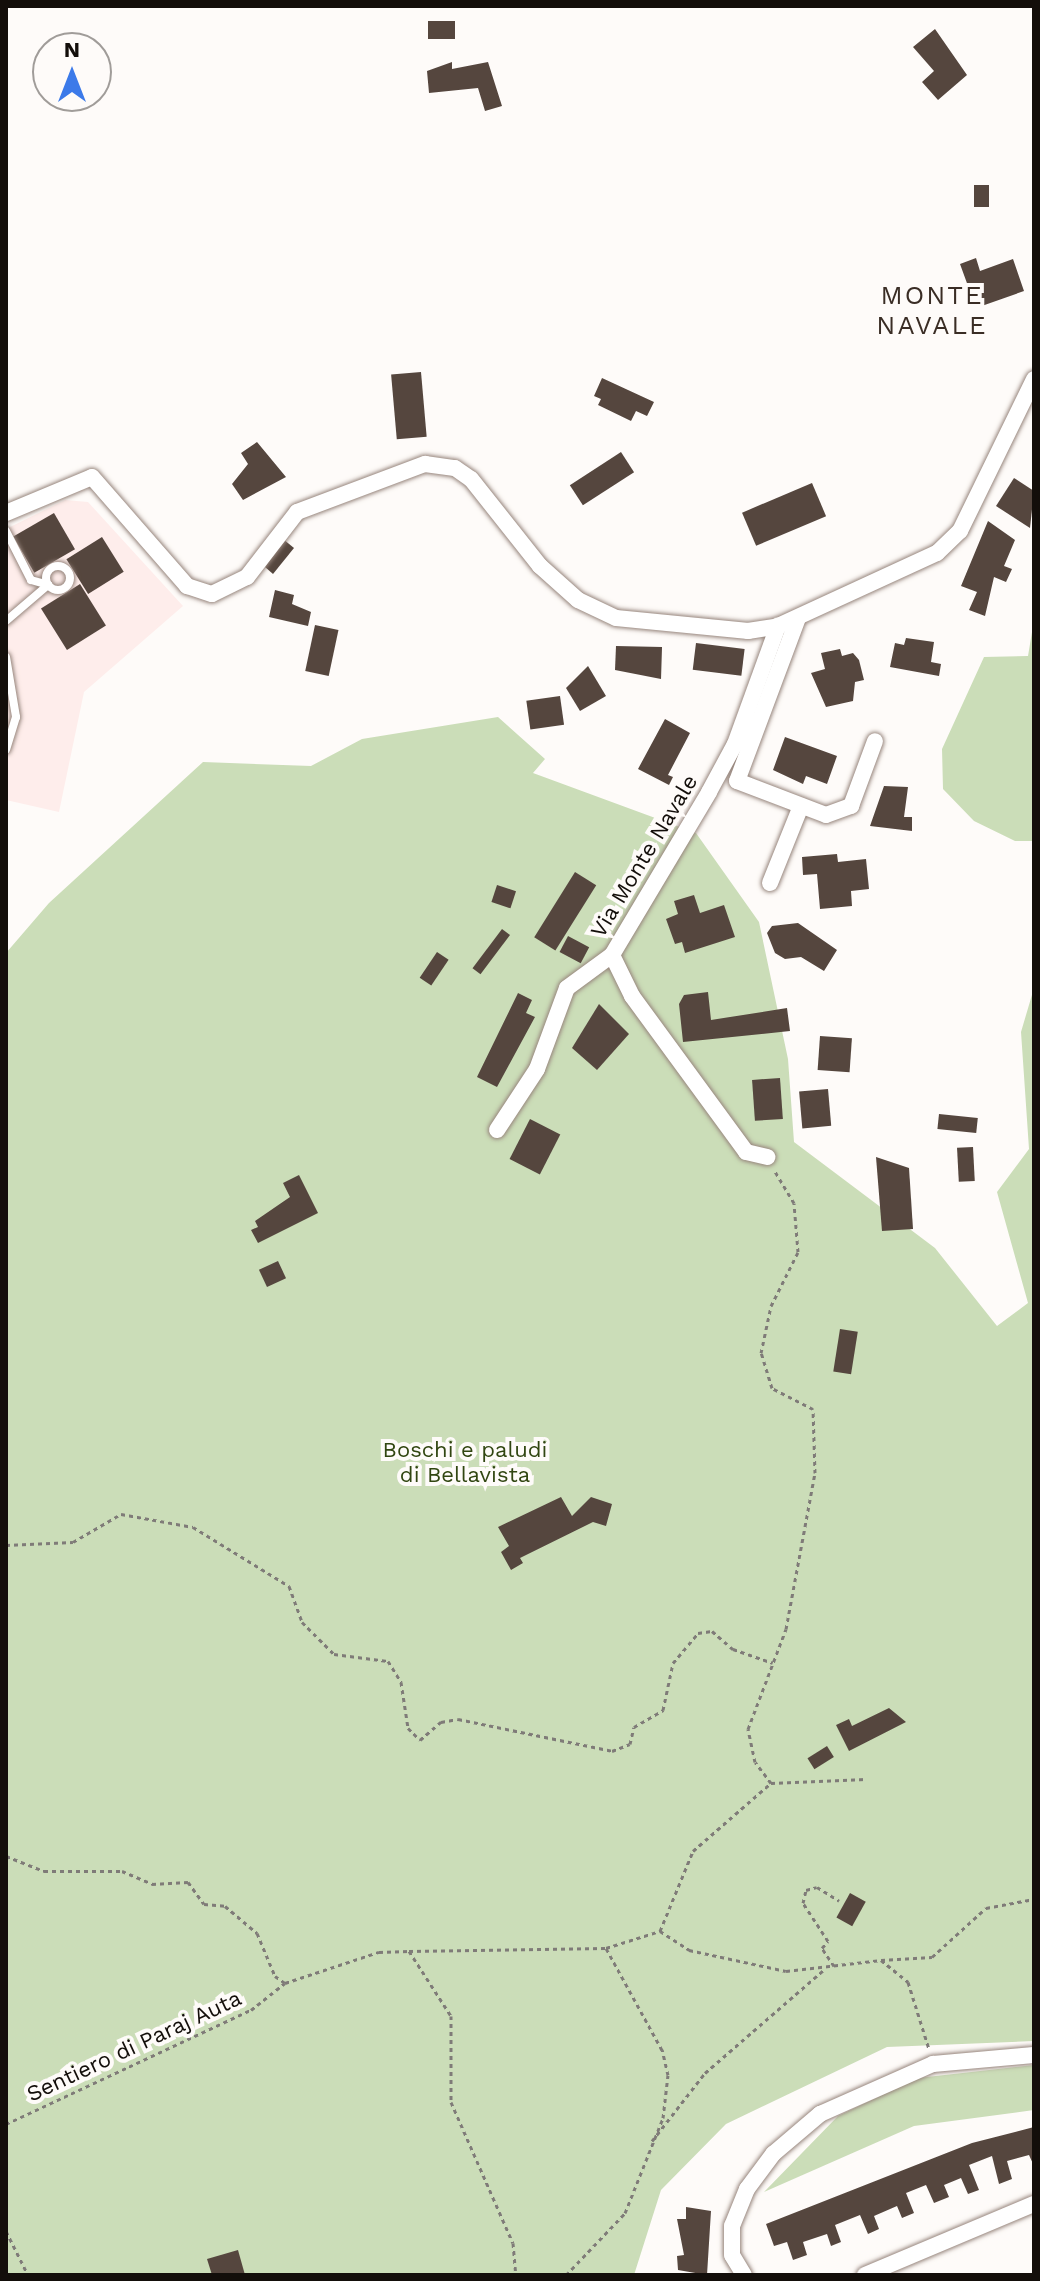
<!DOCTYPE html>
<html>
<head>
<meta charset="utf-8">
<style>
  body { margin:0 }
  #map { position:relative; width:1040px; height:2281px; overflow:hidden; background:#fefbf9; font-family:"Work Sans",sans-serif }
  div>[style] { position:absolute }
  .education>* { inset:0; background:#feedeb }
  .green>* { inset:0; background:#cbddb8 }
  .building>* { inset:0; background:#55463e; transform-origin:0 0 }
  .path>* { height:3px; margin-top:-1.5px; transform-origin:0; background:repeating-linear-gradient(90deg,#7f7b78 0 4px,transparent 0 8px) }
  .roads { filter:drop-shadow(0 0 2px #97867d) drop-shadow(0 0 2px #97867d) }
  .service>* { height:8px; margin:-4px; padding:0 4px; transform-origin:4px; border-radius:4px; background:#fff }
  .service>.ring { margin:-4px; padding:0; box-sizing:content-box; background:none; border:8px solid #fff; border-radius:50% }
  .minor>* { height:16px; margin:-8px; padding:0 8px; transform-origin:8px; border-radius:8px; background:#fff }
  span { translate:-50% -50%; white-space:nowrap; text-align:center; line-height:1.15; -webkit-text-stroke:8px #fefbf9; paint-order:stroke }
  .street-label { font-size:22px; color:#130e0a }
  .park-label { font-size:22px; color:#314611 }
  .quarter-label { font-size:26px; color:#3a2d25; letter-spacing:2px }
  .frame { position:absolute; inset:0; border:8px solid #130e0a; pointer-events:none }
  .north { position:absolute; left:32px; top:32px; width:80px; height:80px; box-sizing:border-box; background:#fefbf9; border:2px solid #a09c99; border-radius:50%; rotate:0deg; font-size:22px; font-weight:700; line-height:32px; text-align:center; color:#130e0a }
  .north::after { content:''; display:block; margin:auto; width:28px; height:36px; background:#3c7ae9; clip-path:polygon(50% 0,100% 100%,50% 72%,0 100%) }
</style>
</head>
<body>
<div id="map">
  <div class="education">
    <div style="clip-path:polygon(65px 500px,88px 502px,183px 606px,84px 692px,59px 812px,6px 800px,6px 529px)"></div>
  </div>
  <div class="green">
    <div style="clip-path:polygon(1034px 620px,1034px 841px,1015px 841px,974px 821px,943px 789px,942px 749px,984px 657px,1028px 656px)"></div>
    <div style="clip-path:polygon(498px 717px,545px 759px,533px 773px,696px 833px,759px 922px,788px 1059px,794px 1142px,935px 1248px,997px 1326px,1028px 1303px,997px 1192px,1029px 1149px,1021px 1032px,1034px 988px,1034px 2041px,887px 2047px,726px 2124px,661px 2190px,634px 2275px,6px 2275px,6px 953px,49px 903px,203px 762px,311px 766px,362px 739px)"></div>
    <div style="clip-path:polygon(1034px 2065px,1034px 2110px,914px 2126px,764px 2192px,838px 2116px,918px 2078px)"></div>
  </div>
  <div class="building">
    <div style="left:428px;top:21px;width:27px;height:18px"></div>
    <div style="clip-path:polygon(935px 29px,967px 75px,938px 100px,922px 82px,934px 71px,913px 47px)"></div>
    <div style="clip-path:polygon(452px 62px,452px 69px,488px 62px,502px 106px,485px 111px,478px 88px,429px 93px,427px 71px)"></div>
    <div style="left:974px;top:185px;width:15px;height:22px"></div>
    <div style="clip-path:polygon(976px 258px,980px 271px,1013px 259px,1024px 291px,976px 308px,960px 264px)"></div>
    <div style="left:421px;top:372px;width:65px;height:30px;rotate:85deg"></div>
    <div style="clip-path:polygon(602px 378px,654px 402px,647px 416px,636px 411px,631px 421px,598px 405px,601px 399px,594px 396px)"></div>
    <div style="clip-path:polygon(257px 442px,286px 477px,243px 500px,232px 484px,248px 464px,241px 453px)"></div>
    <div style="left:621px;top:452px;width:24px;height:61px;rotate:57deg"></div>
    <div style="clip-path:polygon(1014px 478px,1034px 491px,1030px 528px,996px 506px)"></div>
    <div style="left:812px;top:483px;width:36px;height:76px;rotate:67deg"></div>
    <div style="left:54px;top:513px;width:42px;height:47px;rotate:60deg"></div>
    <div style="clip-path:polygon(988px 521px,1015px 540px,1004px 566px,1012px 569px,1006px 582px,994px 577px,985px 616px,969px 610px,977px 592px,961px 586px)"></div>
    <div style="left:102px;top:537px;width:41px;height:42px;rotate:58deg"></div>
    <div style="clip-path:polygon(283px 539px,294px 548px,273px 574px,265px 567px)"></div>
    <div style="left:80px;top:584px;width:49px;height:46px;rotate:58deg"></div>
    <div style="clip-path:polygon(275px 590px,294px 595px,292px 604px,311px 612px,308px 626px,269px 617px)"></div>
    <div style="left:315px;top:625px;width:24px;height:47px;rotate:12deg"></div>
    <div style="clip-path:polygon(906px 638px,934px 642px,931px 662px,941px 664px,939px 676px,890px 667px,895px 643px,904px 645px)"></div>
    <div style="left:696px;top:643px;width:49px;height:27px;rotate:7deg"></div>
    <div style="clip-path:polygon(616px 646px,662px 647px,661px 679px,615px 670px)"></div>
    <div style="clip-path:polygon(840px 649px,842px 656px,853px 653px,859px 660px,864px 680px,855px 682px,853px 701px,826px 707px,811px 673px,825px 669px,821px 653px)"></div>
    <div style="clip-path:polygon(588px 666px,606px 696px,580px 711px,566px 688px)"></div>
    <div style="left:560px;top:696px;width:29px;height:34px;rotate:82deg"></div>
    <div style="clip-path:polygon(665px 719px,690px 733px,668px 775px,673px 777px,669px 785px,638px 769px)"></div>
    <div style="clip-path:polygon(785px 737px,837px 756px,827px 784px,806px 776px,803px 784px,773px 770px)"></div>
    <div style="clip-path:polygon(884px 786px,908px 787px,904px 817px,912px 817px,912px 831px,870px 826px)"></div>
    <div style="clip-path:polygon(837px 854px,838px 862px,866px 859px,869px 889px,851px 891px,852px 906px,820px 909px,817px 874px,803px 875px,802px 857px)"></div>
    <div style="left:575px;top:872px;width:25px;height:77px;rotate:32deg"></div>
    <div style="left:497px;top:885px;width:20px;height:18px;rotate:18deg"></div>
    <div style="clip-path:polygon(694px 895px,700px 913px,724px 905px,735px 937px,685px 953px,682px 942px,675px 944px,666px 919px,678px 914px,674px 901px)"></div>
    <div style="clip-path:polygon(798px 923px,837px 950px,824px 971px,801px 957px,785px 959px,775px 953px,767px 933px,772px 926px)"></div>
    <div style="left:502px;top:929px;width:10px;height:49px;rotate:37deg"></div>
    <div style="left:568px;top:936px;width:24px;height:18px;rotate:28deg"></div>
    <div style="left:437px;top:952px;width:14px;height:31px;rotate:34deg"></div>
    <div style="clip-path:polygon(708px 992px,711px 1020px,787px 1008px,790px 1031px,683px 1042px,679px 1004px,684px 995px)"></div>
    <div style="clip-path:polygon(518px 993px,532px 1000px,526px 1013px,535px 1017px,497px 1087px,477px 1077px)"></div>
    <div style="clip-path:polygon(599px 1004px,629px 1034px,597px 1070px,572px 1048px)"></div>
    <div style="left:820px;top:1036px;width:32px;height:34px;rotate:4deg"></div>
    <div style="left:780px;top:1078px;width:41px;height:28px;rotate:86deg"></div>
    <div style="left:828px;top:1089px;width:37px;height:29px;rotate:85deg"></div>
    <div style="left:939px;top:1114px;width:39px;height:15px;rotate:6deg"></div>
    <div style="left:530px;top:1119px;width:34px;height:45px;rotate:27deg"></div>
    <div style="left:973px;top:1147px;width:34px;height:16px;rotate:87deg"></div>
    <div style="clip-path:polygon(876px 1157px,909px 1168px,913px 1229px,882px 1231px)"></div>
    <div style="clip-path:polygon(299px 1175px,318px 1213px,258px 1243px,251px 1230px,258px 1227px,255px 1221px,290px 1197px,283px 1183px)"></div>
    <div style="left:278px;top:1261px;width:19px;height:21px;rotate:65deg"></div>
    <div style="left:840px;top:1329px;width:18px;height:43px;rotate:9deg"></div>
    <div style="clip-path:polygon(561px 1497px,572px 1516px,591px 1497px,612px 1504px,606px 1526px,593px 1522px,520px 1558px,523px 1563px,511px 1570px,501px 1552px,509px 1546px,498px 1527px)"></div>
    <div style="clip-path:polygon(889px 1708px,906px 1722px,849px 1751px,836px 1725px,849px 1719px,852px 1726px)"></div>
    <div style="left:827px;top:1746px;width:13px;height:23px;rotate:58deg"></div>
    <div style="left:850px;top:1893px;width:18px;height:28px;rotate:29deg"></div>
    <div style="clip-path:polygon(1034px 2127px,1034px 2166px,1029px 2155px,1007px 2161px,1012px 2179px,999px 2184px,992px 2156px,969px 2165px,979px 2190px,968px 2194px,961px 2178px,944px 2185px,949px 2197px,934px 2203px,926px 2185px,906px 2193px,914px 2213px,902px 2218px,897px 2206px,874px 2216px,879px 2229px,868px 2234px,860px 2215px,835px 2225px,841px 2242px,831px 2246px,827px 2234px,803px 2242px,807px 2255px,793px 2260px,787px 2242px,774px 2246px,766px 2224px,972px 2143px)"></div>
    <div style="clip-path:polygon(686px 2207px,711px 2211px,707px 2275px,678px 2270px,677px 2256px,684px 2255px,677px 2219px,686px 2219px)"></div>
    <div style="clip-path:polygon(238px 2250px,245px 2275px,212px 2275px,207px 2259px)"></div>
  </div>
  <div class="path">
    <div style="left:6px;top:1545px;width:67px;rotate:-2.6deg"></div>
    <div style="left:73px;top:1542px;width:56px;rotate:-30.3deg"></div>
    <div style="left:121px;top:1514px;width:73px;rotate:10.2deg"></div>
    <div style="left:193px;top:1527px;width:113px;rotate:31.6deg"></div>
    <div style="left:289px;top:1586px;width:38px;rotate:70deg"></div>
    <div style="left:302px;top:1622px;width:45px;rotate:45deg"></div>
    <div style="left:334px;top:1654px;width:54px;rotate:7.4deg"></div>
    <div style="left:388px;top:1661px;width:25px;rotate:58deg"></div>
    <div style="left:401px;top:1682px;width:47px;rotate:81.3deg"></div>
    <div style="left:408px;top:1728px;width:17px;rotate:45deg"></div>
    <div style="left:420px;top:1740px;width:28px;rotate:-41deg"></div>
    <div style="left:441px;top:1722px;width:17px;rotate:-10deg"></div>
    <div style="left:458px;top:1719px;width:157px;rotate:11.7deg"></div>
    <div style="left:612px;top:1751px;width:19px;rotate:-21deg"></div>
    <div style="left:630px;top:1744px;width:17px;rotate:-77deg"></div>
    <div style="left:634px;top:1727px;width:34px;rotate:-30deg"></div>
    <div style="left:663px;top:1710px;width:48px;rotate:-78deg"></div>
    <div style="left:673px;top:1663px;width:39px;rotate:-50deg"></div>
    <div style="left:698px;top:1633px;width:14px;rotate:-8deg"></div>
    <div style="left:712px;top:1631px;width:28px;rotate:41deg"></div>
    <div style="left:733px;top:1649px;width:42px;rotate:19.3deg"></div>
    <div style="left:771px;top:1783px;width:95px;rotate:-2.4deg"></div>
    <div style="left:6px;top:1856px;width:41px;rotate:21.5deg"></div>
    <div style="left:44px;top:1871px;width:78px"></div>
    <div style="left:122px;top:1871px;width:33px;rotate:23deg"></div>
    <div style="left:152px;top:1884px;width:36px;rotate:-3deg"></div>
    <div style="left:188px;top:1882px;width:27px;rotate:54deg"></div>
    <div style="left:204px;top:1904px;width:21px;rotate:5deg"></div>
    <div style="left:225px;top:1906px;width:42px;rotate:40.2deg"></div>
    <div style="left:257px;top:1933px;width:47px;rotate:67.3deg"></div>
    <div style="left:275px;top:1976px;width:12px;rotate:35deg"></div>
    <div style="left:660px;top:1931px;width:87px;rotate:-67.6deg"></div>
    <div style="left:693px;top:1851px;width:103px;rotate:-41.1deg"></div>
    <div style="left:771px;top:1783px;width:26px;rotate:-127deg"></div>
    <div style="left:755px;top:1762px;width:34px;rotate:-102deg"></div>
    <div style="left:748px;top:1729px;width:107px;rotate:-69.2deg"></div>
    <div style="left:786px;top:1629px;width:159px;rotate:-79.5deg"></div>
    <div style="left:815px;top:1473px;width:64px;rotate:-91.8deg"></div>
    <div style="left:813px;top:1409px;width:46px;rotate:-152.9deg"></div>
    <div style="left:772px;top:1388px;width:37px;rotate:-107deg"></div>
    <div style="left:761px;top:1353px;width:48px;rotate:-78deg"></div>
    <div style="left:771px;top:1306px;width:60px;rotate:-63.4deg"></div>
    <div style="left:798px;top:1252px;width:49px;rotate:-94.7deg"></div>
    <div style="left:794px;top:1203px;width:37px;rotate:-121deg"></div>
    <div style="left:409px;top:1951px;width:197px;rotate:-0.9deg"></div>
    <div style="left:606px;top:1948px;width:57px;rotate:-17.5deg"></div>
    <div style="left:660px;top:1931px;width:35px;rotate:33deg"></div>
    <div style="left:689px;top:1950px;width:99px;rotate:12.2deg"></div>
    <div style="left:786px;top:1971px;width:96px;rotate:-6.6deg"></div>
    <div style="left:881px;top:1960px;width:35px;rotate:39deg"></div>
    <div style="left:908px;top:1982px;width:70px;rotate:72.6deg"></div>
    <div style="left:881px;top:1960px;width:51px;rotate:-3.4deg"></div>
    <div style="left:932px;top:1957px;width:73px;rotate:-42.2deg"></div>
    <div style="left:986px;top:1908px;width:49px;rotate:-10.6deg"></div>
    <div style="left:834px;top:1966px;width:22px;rotate:-124deg"></div>
    <div style="left:822px;top:1948px;width:9px;rotate:-49deg"></div>
    <div style="left:828px;top:1941px;width:45px;rotate:-123.3deg"></div>
    <div style="left:803px;top:1903px;width:13px;rotate:-77deg"></div>
    <div style="left:806px;top:1890px;width:11px;rotate:-15deg"></div>
    <div style="left:817px;top:1887px;width:26px;rotate:32deg"></div>
    <div style="left:6px;top:2124px;width:270px;rotate:-25deg"></div>
    <div style="left:251px;top:2010px;width:43px;rotate:-38.5deg"></div>
    <div style="left:285px;top:1983px;width:99px;rotate:-18.3deg"></div>
    <div style="left:379px;top:1952px;width:30px;rotate:-2deg"></div>
    <div style="left:409px;top:1951px;width:77px;rotate:57.1deg"></div>
    <div style="left:451px;top:2016px;width:86px;rotate:90deg"></div>
    <div style="left:451px;top:2102px;width:154px;rotate:66.3deg"></div>
    <div style="left:513px;top:2243px;width:32px;rotate:85deg"></div>
    <div style="left:652px;top:2141px;width:86px;rotate:-52.1deg"></div>
    <div style="left:705px;top:2073px;width:160px;rotate:-41deg"></div>
    <div style="left:6px;top:2231px;width:49px;rotate:63.4deg"></div>
    <div style="left:566px;top:2275px;width:86px;rotate:-46.4deg"></div>
    <div style="left:625px;top:2213px;width:102px;rotate:-68.2deg"></div>
    <div style="left:663px;top:2118px;width:43px;rotate:-83.4deg"></div>
    <div style="left:668px;top:2075px;width:26px;rotate:-103deg"></div>
    <div style="left:662px;top:2050px;width:116px;rotate:-118.8deg"></div>
  </div>
  <div class="roads">
    <div class="service">
      <div style="left:6px;top:531px;width:55px;rotate:63deg"></div>
      <div style="left:31px;top:580px;width:18px;rotate:16deg"></div>
      <div style="left:48px;top:585px;width:55px;rotate:139.4deg"></div>
      <div class="ring" style="left:46px;top:566px;width:16px;height:16px"></div>
      <div style="left:6px;top:657px;width:61px;rotate:80.5deg"></div>
      <div style="left:16px;top:717px;width:34px;rotate:107deg"></div>
    </div>
    <div class="minor">
      <div style="left:6px;top:513px;width:93px;rotate:-22.7deg"></div>
      <div style="left:92px;top:477px;width:145px;rotate:48.9deg"></div>
      <div style="left:187px;top:586px;width:26px;rotate:18deg"></div>
      <div style="left:212px;top:594px;width:39px;rotate:-26deg"></div>
      <div style="left:247px;top:577px;width:82px;rotate:-52.4deg"></div>
      <div style="left:297px;top:512px;width:137px;rotate:-20.6deg"></div>
      <div style="left:425px;top:464px;width:30px;rotate:8deg"></div>
      <div style="left:455px;top:468px;width:19px;rotate:35deg"></div>
      <div style="left:471px;top:479px;width:111px;rotate:51.6deg"></div>
      <div style="left:540px;top:566px;width:51px;rotate:41.8deg"></div>
      <div style="left:578px;top:600px;width:42px;rotate:25.3deg"></div>
      <div style="left:616px;top:618px;width:133px;rotate:5.6deg"></div>
      <div style="left:748px;top:631px;width:30px;rotate:-9deg"></div>
      <div style="left:778px;top:626px;width:175px;rotate:-24.7deg"></div>
      <div style="left:937px;top:553px;width:32px;rotate:-44deg"></div>
      <div style="left:960px;top:531px;width:169px;rotate:-64deg"></div>
      <div style="left:798px;top:618px;width:174px;rotate:110.5deg"></div>
      <div style="left:737px;top:781px;width:95px;rotate:20.9deg"></div>
      <div style="left:826px;top:815px;width:27px;rotate:-20deg"></div>
      <div style="left:851px;top:806px;width:69px;rotate:-69.7deg"></div>
      <div style="left:770px;top:883px;width:83px;rotate:-68.1deg"></div>
      <div style="left:612px;top:955px;width:46px;rotate:64deg"></div>
      <div style="left:632px;top:996px;width:193px;rotate:53.8deg"></div>
      <div style="left:746px;top:1152px;width:22px;rotate:13deg"></div>
      <div style="left:497px;top:1130px;width:73px;rotate:-56.7deg"></div>
      <div style="left:537px;top:1069px;width:86px;rotate:-69.7deg"></div>
      <div style="left:567px;top:988px;width:56px;rotate:-36.3deg"></div>
      <div style="left:612px;top:955px;width:190px;rotate:-59.2deg"></div>
      <div style="left:709px;top:792px;width:55px;rotate:-61.6deg"></div>
      <div style="left:735px;top:744px;width:126px;rotate:-70deg"></div>
      <div style="left:744px;top:2275px;width:23px;rotate:-121deg"></div>
      <div style="left:732px;top:2255px;width:29px;rotate:-90deg"></div>
      <div style="left:732px;top:2226px;width:40px;rotate:-68deg"></div>
      <div style="left:747px;top:2189px;width:44px;rotate:-53.4deg"></div>
      <div style="left:773px;top:2154px;width:62px;rotate:-40.4deg"></div>
      <div style="left:820px;top:2114px;width:124px;rotate:-23.9deg"></div>
      <div style="left:933px;top:2064px;width:101px;rotate:-5.1deg"></div>
      <div style="left:865px;top:2275px;width:183px;rotate:-22.8deg"></div>
    </div>
  </div>
  <div class="street-label">
    <span style="left:644px;top:856px;rotate:-59deg">Via Monte Navale</span>
    <span style="left:134px;top:2046px;rotate:-25deg">Sentiero di Paraj Auta</span>
  </div>
  <div class="park-label">
    <span style="left:465px;top:1462px">Boschi e paludi<br>di Bellavista</span>
  </div>
  <div class="quarter-label">
    <span style="left:932px;top:311px">MONTE<br>NAVALE</span>
  </div>
  <div class="frame"></div>
  <div class="north">N</div>
</div>
</body>
</html>
